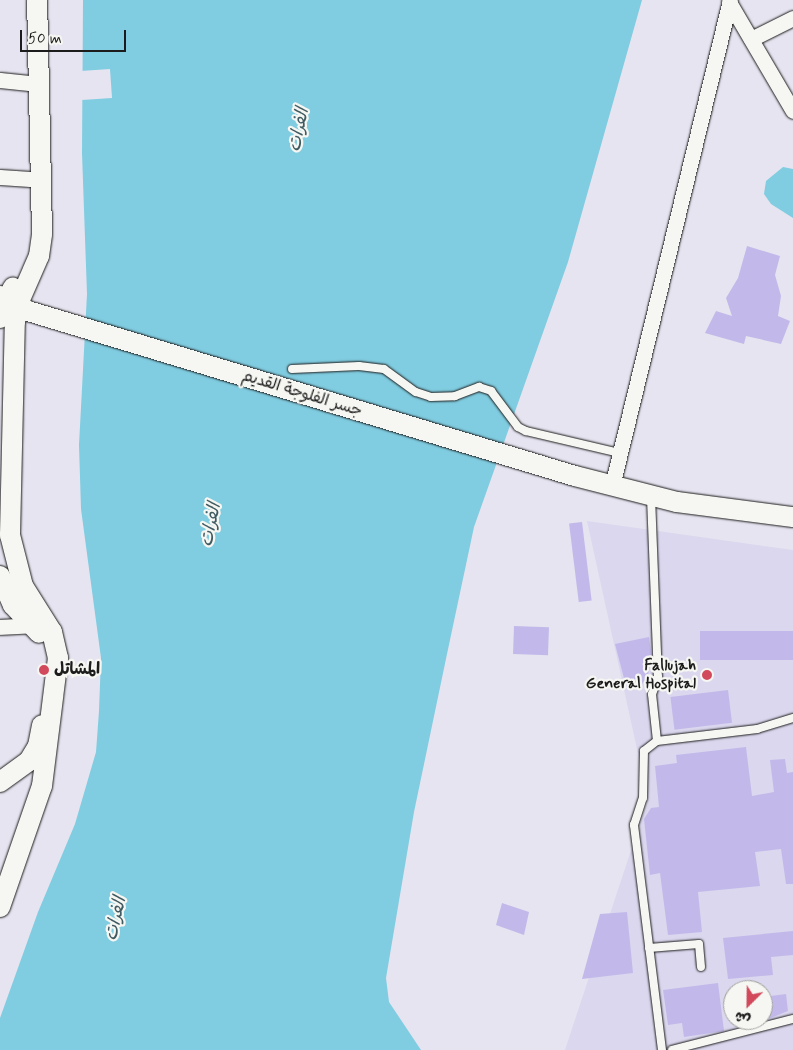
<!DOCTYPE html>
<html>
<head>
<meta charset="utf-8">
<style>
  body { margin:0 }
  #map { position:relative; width:793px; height:1050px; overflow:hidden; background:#e6e4f0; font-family:Mynerve,"Playpen Sans Arabic",sans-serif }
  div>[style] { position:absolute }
  .built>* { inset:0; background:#dbd7ee }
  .water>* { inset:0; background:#80cce0 }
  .pier>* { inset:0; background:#e6e4f0; transform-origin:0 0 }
  .building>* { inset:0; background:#c2b9ea; transform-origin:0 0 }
  .roads { filter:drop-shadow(0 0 1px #1c1c1c) drop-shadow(0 0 1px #1c1c1c) }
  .lane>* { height:8px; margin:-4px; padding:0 4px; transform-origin:4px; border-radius:4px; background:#f6f6f2 }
  .street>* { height:15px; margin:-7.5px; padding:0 7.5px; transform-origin:7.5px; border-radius:7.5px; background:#f6f6f2 }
  .secondary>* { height:20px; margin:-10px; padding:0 10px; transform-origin:10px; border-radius:10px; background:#f6f6f2 }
  .dots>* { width:14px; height:14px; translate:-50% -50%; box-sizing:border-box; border:2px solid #f6f6f2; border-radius:50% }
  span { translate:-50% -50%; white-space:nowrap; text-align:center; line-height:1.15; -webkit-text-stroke:4.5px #f6f6f2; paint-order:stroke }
  .street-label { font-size:16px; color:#1c1c1c }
  .poi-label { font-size:16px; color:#1c1c1c; font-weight:700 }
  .right { translate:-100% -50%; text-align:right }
  .left { translate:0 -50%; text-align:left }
  .water-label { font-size:18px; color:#3f5a61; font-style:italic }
  .north { position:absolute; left:723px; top:980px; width:50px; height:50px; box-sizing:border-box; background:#f6f6f2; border:1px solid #9f9f9c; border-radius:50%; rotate:203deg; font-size:14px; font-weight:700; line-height:20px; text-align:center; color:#1c1c1c }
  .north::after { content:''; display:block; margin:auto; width:18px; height:22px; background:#d1495b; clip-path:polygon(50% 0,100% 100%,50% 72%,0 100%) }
  .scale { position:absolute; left:20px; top:30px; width:106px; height:22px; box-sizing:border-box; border:2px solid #1c1c1c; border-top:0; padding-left:6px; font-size:15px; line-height:18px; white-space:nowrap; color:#1c1c1c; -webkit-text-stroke:4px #f6f6f2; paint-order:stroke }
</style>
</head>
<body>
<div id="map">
  <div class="built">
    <div style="clip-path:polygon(evenodd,587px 521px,793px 550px,793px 1050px,565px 1050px,648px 799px,587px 521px,733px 990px,763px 990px,763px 1020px,733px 1020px,733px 990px)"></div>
  </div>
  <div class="water">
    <div style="clip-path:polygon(83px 0,642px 0,568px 262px,474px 527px,447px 654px,414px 812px,386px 978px,389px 1002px,421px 1050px,0 1050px,0 1018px,38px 912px,75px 824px,96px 752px,99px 711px,101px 658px,81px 509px,79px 445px,87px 294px,82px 153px)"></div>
    <div style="clip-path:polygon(783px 167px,793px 169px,793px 218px,771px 204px,764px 194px,766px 181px)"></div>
  </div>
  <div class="pier">
    <div style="left:110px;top:69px;width:29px;height:30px;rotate:86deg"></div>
  </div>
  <div class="building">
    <div style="clip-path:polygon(747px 246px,780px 256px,775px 275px,781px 296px,778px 316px,790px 321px,781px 344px,746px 336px,744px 344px,705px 333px,716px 311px,732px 316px,726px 298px,738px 278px)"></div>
    <div style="left:582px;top:522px;width:79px;height:13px;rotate:83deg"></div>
    <div style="left:514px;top:626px;width:35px;height:28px;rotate:2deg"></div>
    <div style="left:793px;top:631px;width:29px;height:93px;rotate:90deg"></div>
    <div style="clip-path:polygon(649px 637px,652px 658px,646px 683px,626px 686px,615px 644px)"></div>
    <div style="left:728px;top:690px;width:33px;height:58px;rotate:83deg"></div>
    <div style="clip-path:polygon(746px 747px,752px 796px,774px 792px,770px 760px,785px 759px,787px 773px,793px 772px,793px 884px,786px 884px,781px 849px,755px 852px,760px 886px,698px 892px,702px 932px,668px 935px,660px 873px,650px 875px,644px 819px,651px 808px,659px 807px,655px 766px,677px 763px,676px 755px)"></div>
    <div style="clip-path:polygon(502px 903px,529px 912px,524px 935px,496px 925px)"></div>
    <div style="clip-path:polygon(627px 912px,633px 973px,582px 979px,600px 914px)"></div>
    <div style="clip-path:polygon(793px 931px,793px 955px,771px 957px,773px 975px,728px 979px,723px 938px)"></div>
    <div style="clip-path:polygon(718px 983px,724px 1031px,684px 1037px,682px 1023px,668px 1025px,663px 990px)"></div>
    <div style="clip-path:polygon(786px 994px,788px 1011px,763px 1021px,763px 997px)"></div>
  </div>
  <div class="roads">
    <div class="lane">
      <div style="left:292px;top:369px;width:67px;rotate:-2.6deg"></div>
      <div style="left:359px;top:366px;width:25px;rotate:7deg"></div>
      <div style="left:384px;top:369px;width:39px;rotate:36deg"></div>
      <div style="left:416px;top:392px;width:16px;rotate:18deg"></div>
      <div style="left:431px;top:397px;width:24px;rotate:-2deg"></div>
      <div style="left:455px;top:396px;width:26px;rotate:-21deg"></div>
      <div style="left:479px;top:387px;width:13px;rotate:18deg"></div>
      <div style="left:491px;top:391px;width:45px;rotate:53.1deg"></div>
      <div style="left:518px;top:427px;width:9px;rotate:27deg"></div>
      <div style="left:526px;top:431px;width:97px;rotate:13.2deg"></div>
      <div style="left:651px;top:497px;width:180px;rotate:87.8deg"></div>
      <div style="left:658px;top:677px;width:18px;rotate:109deg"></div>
      <div style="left:652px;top:694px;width:47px;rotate:83.9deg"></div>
      <div style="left:649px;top:948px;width:50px;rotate:-4.6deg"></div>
      <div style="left:699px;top:944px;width:23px;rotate:85deg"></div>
      <div style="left:662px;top:1050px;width:227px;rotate:-97.1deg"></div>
      <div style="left:634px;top:825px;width:28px;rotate:-72deg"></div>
      <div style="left:643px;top:798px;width:47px;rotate:-88.8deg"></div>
      <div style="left:644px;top:751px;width:16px;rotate:-38deg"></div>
      <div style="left:657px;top:741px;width:101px;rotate:-6.8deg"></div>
      <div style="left:757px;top:729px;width:38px;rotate:-17deg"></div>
      <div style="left:672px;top:1050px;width:125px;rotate:-14.4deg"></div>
    </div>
    <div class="street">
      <div style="left:729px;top:2px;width:126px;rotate:59.6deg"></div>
      <div style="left:751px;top:39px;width:47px;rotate:-26.6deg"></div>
      <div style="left:0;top:80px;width:29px;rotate:6deg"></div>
      <div style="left:0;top:177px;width:30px;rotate:4deg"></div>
      <div style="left:612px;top:486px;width:500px;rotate:-76.35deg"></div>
      <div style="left:0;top:627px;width:39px;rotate:-3deg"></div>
    </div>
    <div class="secondary">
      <div style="left:0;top:296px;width:32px;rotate:28deg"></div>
      <div style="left:28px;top:311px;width:571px;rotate:16.79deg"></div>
      <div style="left:575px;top:476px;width:105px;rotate:14.3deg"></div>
      <div style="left:677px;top:502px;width:117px;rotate:7.4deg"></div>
      <div style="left:0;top:318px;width:33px;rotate:-67deg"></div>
      <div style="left:0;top:576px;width:32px;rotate:66deg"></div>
      <div style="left:13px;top:605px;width:38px;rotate:47deg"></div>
      <div style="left:0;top:782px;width:36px;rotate:-36deg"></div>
      <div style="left:29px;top:761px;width:17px;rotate:-59deg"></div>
      <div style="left:38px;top:746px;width:21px;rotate:-79deg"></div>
      <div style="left:0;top:907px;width:128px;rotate:-70.9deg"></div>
      <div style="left:42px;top:786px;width:129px;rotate:-82.9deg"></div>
      <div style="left:58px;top:658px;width:27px;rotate:-103deg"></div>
      <div style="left:52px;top:632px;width:54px;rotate:-122.2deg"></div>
      <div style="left:23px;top:586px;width:53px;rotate:-104.3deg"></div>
      <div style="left:10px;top:535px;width:213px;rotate:-88.7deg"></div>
      <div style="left:15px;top:322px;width:18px;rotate:-81deg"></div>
      <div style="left:18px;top:304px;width:52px;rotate:-66.4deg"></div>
      <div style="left:39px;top:256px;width:22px;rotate:-82deg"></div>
      <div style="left:42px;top:234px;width:234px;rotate:-91.2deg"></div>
    </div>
  </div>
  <div class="dots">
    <div style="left:44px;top:670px;background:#d1495b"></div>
    <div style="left:707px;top:675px;background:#d1495b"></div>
  </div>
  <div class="street-label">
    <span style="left:302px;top:394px;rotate:17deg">جسر الفلوجة القديم</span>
  </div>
  <div class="poi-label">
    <span class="right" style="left:696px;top:675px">Fallujah<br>General Hospital</span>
    <span class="left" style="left:54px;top:670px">المشاتل</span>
  </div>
  <div class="water-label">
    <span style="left:299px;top:130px;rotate:-78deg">الفرات</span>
    <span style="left:211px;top:525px;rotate:-78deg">الفرات</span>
    <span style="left:116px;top:919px;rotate:-77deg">الفرات</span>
  </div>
  <div class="north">ش</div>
  <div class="scale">50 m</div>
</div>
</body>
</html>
